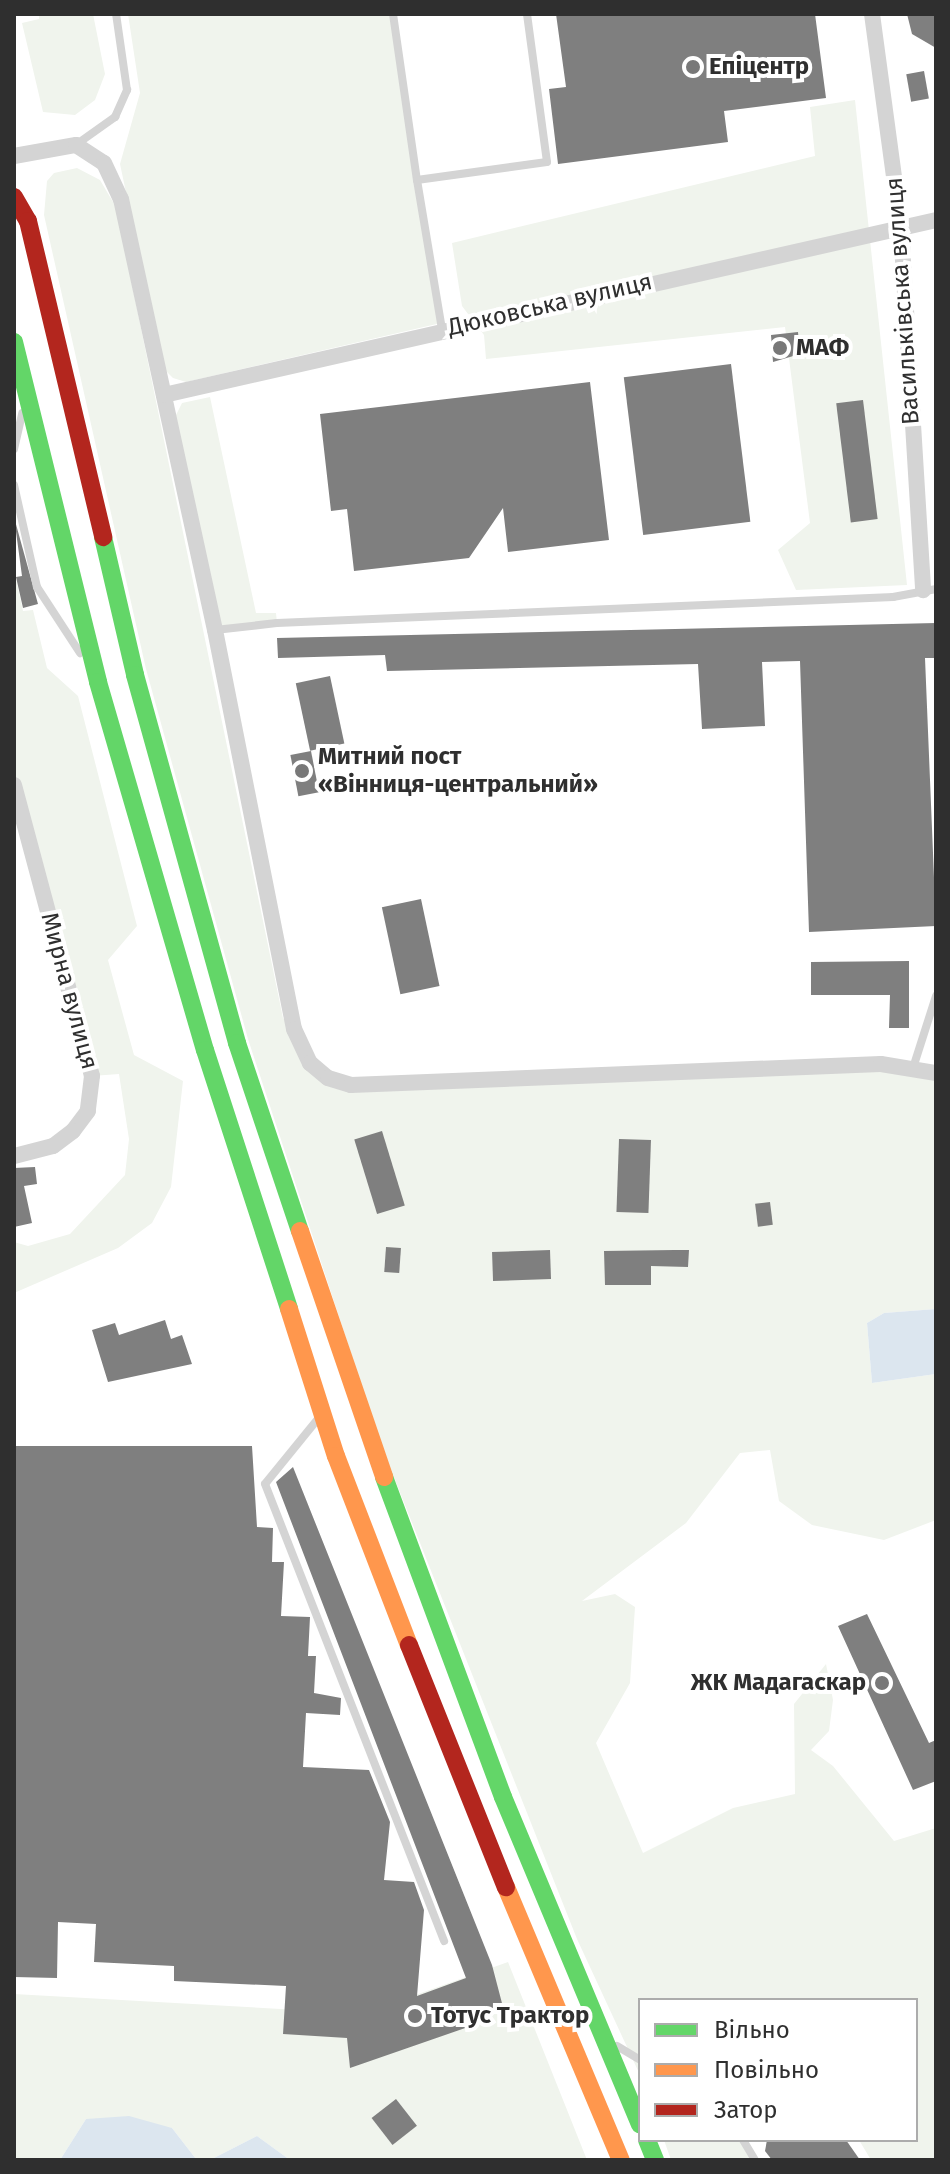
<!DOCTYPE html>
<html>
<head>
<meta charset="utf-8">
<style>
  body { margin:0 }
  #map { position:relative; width:950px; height:2174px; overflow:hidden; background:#fff; font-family:"Fira Sans",sans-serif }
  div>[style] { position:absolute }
  .green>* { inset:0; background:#f0f4ed }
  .water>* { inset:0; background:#dce6ef }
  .building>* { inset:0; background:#7f7f7f; transform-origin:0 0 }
  .lane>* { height:8px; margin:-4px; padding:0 4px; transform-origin:4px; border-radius:4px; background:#d4d4d4 }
  .street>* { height:16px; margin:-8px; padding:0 8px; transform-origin:8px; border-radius:8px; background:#d4d4d4 }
  .fast>* { height:18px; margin:-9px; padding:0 9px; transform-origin:9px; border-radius:9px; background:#63d668 }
  .slow>* { height:18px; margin:-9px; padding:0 9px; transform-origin:9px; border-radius:9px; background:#ff974d }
  .jam>* { height:18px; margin:-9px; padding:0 9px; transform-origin:9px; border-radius:9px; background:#b3261e }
  .dots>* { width:22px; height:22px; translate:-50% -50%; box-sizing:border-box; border:4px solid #fff; border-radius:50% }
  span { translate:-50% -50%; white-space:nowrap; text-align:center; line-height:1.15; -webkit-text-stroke:8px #fff; paint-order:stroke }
  .poi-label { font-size:24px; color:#2f2f2f; font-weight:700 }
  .left { translate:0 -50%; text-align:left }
  .right { translate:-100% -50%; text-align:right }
  .street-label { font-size:24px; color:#2f2f2f }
  .frame { position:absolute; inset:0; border:16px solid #2f2f2f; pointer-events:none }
  .legend { position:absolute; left:638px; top:1998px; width:280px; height:144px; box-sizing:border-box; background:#fff; border:2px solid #acacac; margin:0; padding:10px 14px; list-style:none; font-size:24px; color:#2f2f2f }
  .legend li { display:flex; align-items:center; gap:16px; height:40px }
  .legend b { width:40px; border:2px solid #acacac }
</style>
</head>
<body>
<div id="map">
  <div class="green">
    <div style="clip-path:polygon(39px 14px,93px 14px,105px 74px,95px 100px,75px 115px,43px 112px,22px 23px,39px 19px)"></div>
    <div style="clip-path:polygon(128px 14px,393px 14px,441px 323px,186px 382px,173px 378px,163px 368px,120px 164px,140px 93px)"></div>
    <div style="clip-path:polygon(855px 100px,907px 585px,796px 590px,778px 550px,810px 523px,785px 327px,486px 359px,484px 335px,462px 306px,452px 243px,815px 156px,810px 107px)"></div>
    <div style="clip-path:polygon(77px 168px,100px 180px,116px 207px,283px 1018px,328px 1078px,739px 1067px,936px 1073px,936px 1309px,884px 1313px,867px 1323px,872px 1383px,936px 1374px,936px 1520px,884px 1540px,812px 1525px,779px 1501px,770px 1450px,740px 1453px,686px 1523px,582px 1601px,615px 1594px,635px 1607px,630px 1683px,596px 1743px,643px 1853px,733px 1808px,795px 1794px,794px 1704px,826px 1664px,833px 1700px,829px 1731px,811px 1750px,833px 1766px,894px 1841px,936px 1828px,936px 2160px,871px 2160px,859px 2140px,916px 2140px,916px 2000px,640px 2000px,640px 2075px,577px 1939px,380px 1442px,248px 1039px,146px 669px,44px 215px,47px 181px,54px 173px)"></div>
    <div style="clip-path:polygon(210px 397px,256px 613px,276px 613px,277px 623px,215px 630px,171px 425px,182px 403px)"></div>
    <div style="clip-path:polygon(14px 570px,23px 611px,33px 610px,47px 668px,78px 696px,137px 926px,108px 960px,134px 1055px,183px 1081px,171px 1187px,152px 1223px,118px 1248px,14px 1293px,14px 1242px,28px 1246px,70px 1234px,125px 1175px,129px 1139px,119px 1074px,92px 1076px,14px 785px)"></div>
    <div style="clip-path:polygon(508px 1962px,587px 2160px,290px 2160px,257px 2136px,212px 2159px,196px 2159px,172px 2128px,86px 2119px,60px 2160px,14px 2160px,14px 1994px,352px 2013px,376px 2009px)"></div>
    <div style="clip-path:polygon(664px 2140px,743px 2140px,755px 2160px,671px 2160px)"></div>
  </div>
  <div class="water">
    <div style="clip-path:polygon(936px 1309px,936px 1374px,872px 1383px,867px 1323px,884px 1313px)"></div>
    <div style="clip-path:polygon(129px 2116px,172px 2128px,196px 2159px,212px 2159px,257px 2136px,290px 2160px,60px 2160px,86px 2119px)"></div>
  </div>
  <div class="building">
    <div style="clip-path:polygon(556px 14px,815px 14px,826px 98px,724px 111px,728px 142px,558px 164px,549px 89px,566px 87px)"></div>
    <div style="clip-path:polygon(907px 14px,936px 14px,936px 48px,912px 34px)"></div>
    <div style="left:924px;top:71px;width:28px;height:18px;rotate:80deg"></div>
    <div style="clip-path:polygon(798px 332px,800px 354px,773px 362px,771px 335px)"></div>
    <div style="left:731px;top:364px;width:159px;height:108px;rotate:83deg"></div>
    <div style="clip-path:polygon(590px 382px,609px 540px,508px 552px,503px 508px,469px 558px,354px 571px,347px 509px,331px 511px,320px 414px)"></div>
    <div style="left:863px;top:400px;width:120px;height:27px;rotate:83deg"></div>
    <div style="clip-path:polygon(14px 517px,38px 604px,23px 608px,16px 577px,22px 576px)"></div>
    <div style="clip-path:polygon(936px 623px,936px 658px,925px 658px,936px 926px,809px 932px,800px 661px,762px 662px,765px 726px,702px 729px,698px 664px,387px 671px,385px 655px,278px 658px,277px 638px)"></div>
    <div style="left:330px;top:676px;width:69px;height:35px;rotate:78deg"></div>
    <div style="left:311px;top:751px;width:42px;height:21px;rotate:79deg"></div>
    <div style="left:421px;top:899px;width:89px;height:40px;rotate:78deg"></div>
    <div style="clip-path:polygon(909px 961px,909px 1028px,889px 1028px,890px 995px,811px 995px,811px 962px)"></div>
    <div style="left:382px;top:1131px;width:78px;height:29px;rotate:73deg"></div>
    <div style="left:619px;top:1139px;width:32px;height:73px;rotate:2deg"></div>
    <div style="clip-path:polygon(35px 1167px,37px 1184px,24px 1186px,32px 1223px,14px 1227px,14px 1168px)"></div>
    <div style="left:770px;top:1202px;width:23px;height:15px;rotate:83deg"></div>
    <div style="left:386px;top:1247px;width:15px;height:25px;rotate:4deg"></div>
    <div style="left:550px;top:1250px;width:29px;height:58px;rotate:88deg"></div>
    <div style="clip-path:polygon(674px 1250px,689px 1250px,688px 1267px,651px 1266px,651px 1285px,605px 1285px,604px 1251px)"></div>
    <div style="clip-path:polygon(165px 1320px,171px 1339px,182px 1335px,192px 1364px,108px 1382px,92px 1330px,115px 1323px,119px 1335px)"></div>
    <div style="clip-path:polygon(14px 1446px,252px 1446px,257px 1527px,273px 1528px,272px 1562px,284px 1562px,281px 1616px,310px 1617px,308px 1656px,316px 1656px,314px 1693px,341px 1698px,340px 1715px,306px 1713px,303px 1767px,369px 1770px,390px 1822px,384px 1880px,414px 1882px,424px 1910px,417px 1996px,466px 1978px,276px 1482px,293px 1467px,492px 1965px,503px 2007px,468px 2019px,471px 2026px,350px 2068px,347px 2038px,283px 2034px,286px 1986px,174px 1981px,174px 1966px,94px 1962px,96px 1924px,58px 1922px,57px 1978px,14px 1977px)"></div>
    <div style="clip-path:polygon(867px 1614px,929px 1743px,936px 1740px,936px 1781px,913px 1790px,838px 1626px)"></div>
    <div style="left:396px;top:2099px;width:34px;height:31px;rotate:52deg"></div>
    <div style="clip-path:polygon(767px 2140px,846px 2140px,860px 2160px,772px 2160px,765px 2151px)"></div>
  </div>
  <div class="lane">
    <div style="left:393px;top:14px;width:168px;rotate:81.8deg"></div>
    <div style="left:417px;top:180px;width:131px;rotate:-7.9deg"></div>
    <div style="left:547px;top:162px;width:149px;rotate:-97.7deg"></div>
    <div style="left:77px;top:144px;width:47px;rotate:-35.4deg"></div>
    <div style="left:115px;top:117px;width:30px;rotate:-66deg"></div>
    <div style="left:127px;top:90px;width:77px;rotate:-98.2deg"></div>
    <div style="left:417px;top:180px;width:151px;rotate:80.5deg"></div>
    <div style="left:14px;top:449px;width:37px;rotate:-77deg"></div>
    <div style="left:14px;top:485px;width:105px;rotate:77.3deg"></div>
    <div style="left:37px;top:587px;width:79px;rotate:56.9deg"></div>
    <div style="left:215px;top:630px;width:62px;rotate:-6.4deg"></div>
    <div style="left:277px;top:623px;width:617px;rotate:-2.42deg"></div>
    <div style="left:893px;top:597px;width:44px;rotate:-10.5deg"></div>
    <div style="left:913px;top:1068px;width:76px;rotate:-72.3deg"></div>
    <div style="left:317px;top:1420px;width:82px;rotate:129.1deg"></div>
    <div style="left:265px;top:1484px;width:491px;rotate:68.6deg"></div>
    <div style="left:617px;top:2046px;width:27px;rotate:31deg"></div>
    <div style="left:743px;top:2140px;width:23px;rotate:59deg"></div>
  </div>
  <div class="street">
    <div style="left:872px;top:14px;width:216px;rotate:82.3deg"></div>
    <div style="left:901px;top:228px;width:363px;rotate:86.5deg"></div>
    <div style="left:14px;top:156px;width:63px;rotate:-10.1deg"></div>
    <div style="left:76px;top:145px;width:33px;rotate:33deg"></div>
    <div style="left:104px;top:163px;width:40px;rotate:65deg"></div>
    <div style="left:121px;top:199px;width:441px;rotate:77.7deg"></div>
    <div style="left:215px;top:630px;width:407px;rotate:78.8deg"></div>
    <div style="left:294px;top:1029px;width:38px;rotate:65deg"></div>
    <div style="left:310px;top:1063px;width:23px;rotate:40deg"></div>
    <div style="left:328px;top:1078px;width:24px;rotate:17deg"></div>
    <div style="left:351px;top:1085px;width:530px;rotate:-2.27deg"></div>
    <div style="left:881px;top:1064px;width:56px;rotate:9.3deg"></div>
    <div style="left:164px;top:395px;width:792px;rotate:-12.77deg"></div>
    <div style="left:14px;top:785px;width:301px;rotate:75deg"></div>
    <div style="left:92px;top:1076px;width:35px;rotate:97deg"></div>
    <div style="left:88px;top:1111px;width:25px;rotate:127deg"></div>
    <div style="left:73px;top:1131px;width:25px;rotate:143deg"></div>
    <div style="left:53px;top:1146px;width:40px;rotate:165.6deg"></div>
  </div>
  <div class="fast">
    <div style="left:14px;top:342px;width:350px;rotate:76.1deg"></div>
    <div style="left:98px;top:682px;width:383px;rotate:73.8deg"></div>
    <div style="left:205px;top:1050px;width:272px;rotate:72deg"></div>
    <div style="left:103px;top:537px;width:142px;rotate:76.9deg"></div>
    <div style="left:135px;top:675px;width:382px;rotate:74.5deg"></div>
    <div style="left:237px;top:1043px;width:198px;rotate:71.5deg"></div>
    <div style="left:384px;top:1477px;width:341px;rotate:69.6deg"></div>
    <div style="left:503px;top:1797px;width:355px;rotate:67.3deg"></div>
    <div style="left:647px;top:2140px;width:22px;rotate:68deg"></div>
  </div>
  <div class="slow">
    <div style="left:300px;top:1231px;width:260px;rotate:71.1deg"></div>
    <div style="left:289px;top:1309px;width:154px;rotate:72.3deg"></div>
    <div style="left:336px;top:1456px;width:203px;rotate:68.9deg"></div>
    <div style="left:506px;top:1887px;width:296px;rotate:67.2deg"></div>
  </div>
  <div class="jam">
    <div style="left:14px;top:197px;width:28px;rotate:60deg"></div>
    <div style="left:28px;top:221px;width:325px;rotate:76.6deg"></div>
    <div style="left:409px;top:1645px;width:261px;rotate:68.2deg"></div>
  </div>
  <div class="dots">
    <div style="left:693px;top:67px;background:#787878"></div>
    <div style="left:780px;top:348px;background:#787878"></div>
    <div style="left:302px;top:771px;background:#787878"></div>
    <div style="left:882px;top:1683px;background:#787878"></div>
    <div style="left:415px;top:2016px;background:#787878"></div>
  </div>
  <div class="poi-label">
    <span class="left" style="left:709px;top:67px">Епіцентр</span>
    <span class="left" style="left:796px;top:348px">МАФ</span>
    <span class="left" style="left:318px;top:771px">Митний пост<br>«Вінниця-центральний»</span>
    <span class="right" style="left:866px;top:1683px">ЖК Мадагаскар</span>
    <span class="left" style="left:431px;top:2016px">Тотус Трактор</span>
  </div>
  <div class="street-label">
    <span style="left:903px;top:301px;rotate:-94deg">Васильківська вулиця</span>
    <span style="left:550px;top:305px;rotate:-13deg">Дюковська вулиця</span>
    <span style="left:69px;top:991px;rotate:75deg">Мирна вулиця</span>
  </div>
  <div class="frame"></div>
  <ul class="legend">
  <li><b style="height:10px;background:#63d668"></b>Вільно</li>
  <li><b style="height:10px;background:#ff974d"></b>Повільно</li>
  <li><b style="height:10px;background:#b3261e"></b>Затор</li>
  </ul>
</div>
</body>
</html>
